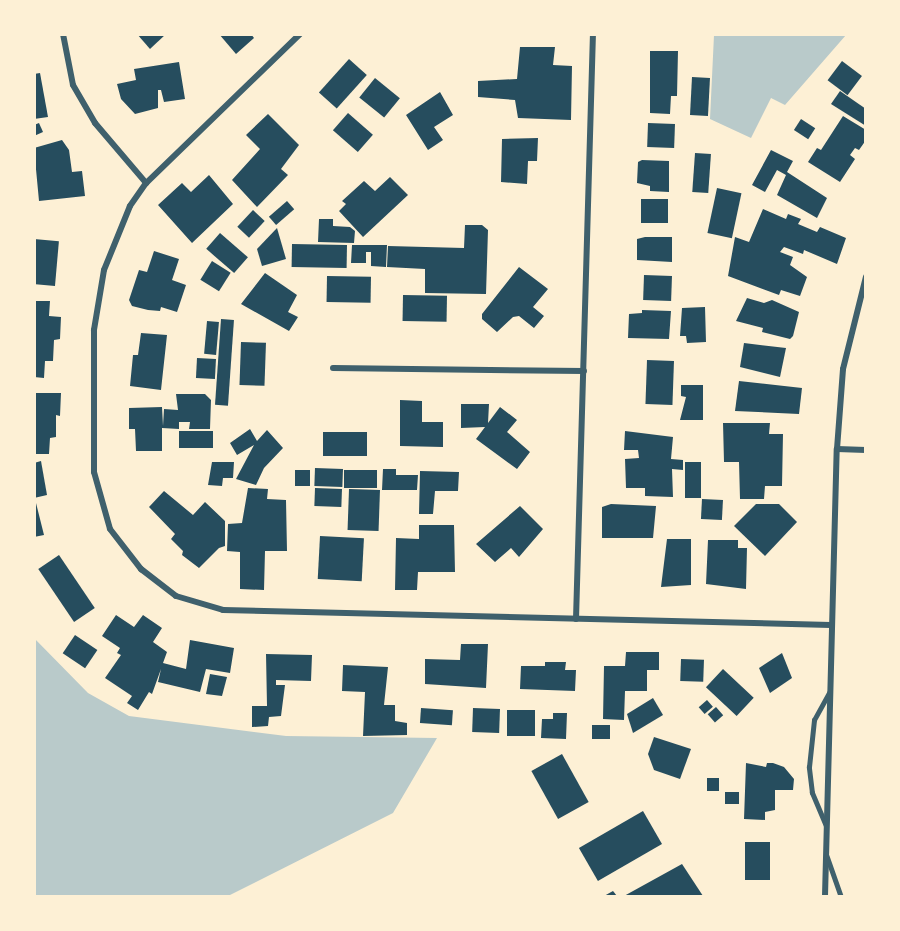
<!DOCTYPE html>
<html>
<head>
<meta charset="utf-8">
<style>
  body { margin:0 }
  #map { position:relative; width:900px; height:931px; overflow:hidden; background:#fdf0d5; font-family:"Roboto Condensed",sans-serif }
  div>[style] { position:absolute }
  .green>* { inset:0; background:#b9caca }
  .building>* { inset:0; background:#264d5e; transform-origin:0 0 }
  .service>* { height:4.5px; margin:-2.25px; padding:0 2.25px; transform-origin:2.25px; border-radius:2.25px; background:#3f606c }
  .minor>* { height:6px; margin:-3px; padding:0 3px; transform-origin:3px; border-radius:3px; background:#3f606c }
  span { translate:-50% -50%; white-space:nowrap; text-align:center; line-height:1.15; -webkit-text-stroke:4.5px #fdf0d5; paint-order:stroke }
  .frame { position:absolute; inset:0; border:36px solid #fdf0d5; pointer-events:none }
</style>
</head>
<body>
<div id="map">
  <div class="green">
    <div style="clip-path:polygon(714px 35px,714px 34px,846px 35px,785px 105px,771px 98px,751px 138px,710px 119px)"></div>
    <div style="clip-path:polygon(34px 638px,88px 693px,129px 716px,286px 736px,437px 738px,393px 813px,228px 896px,35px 896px)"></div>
  </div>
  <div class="building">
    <div style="clip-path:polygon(137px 34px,166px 34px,150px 49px)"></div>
    <div style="clip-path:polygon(219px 34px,251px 34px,254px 38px,236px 54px)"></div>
    <div style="clip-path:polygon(520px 47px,555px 47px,553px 65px,572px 66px,571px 120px,518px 118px,515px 100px,478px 97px,478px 81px,517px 79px)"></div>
    <div style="clip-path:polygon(650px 51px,678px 51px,677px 96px,671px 96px,670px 114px,650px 113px)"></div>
    <div style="left:349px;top:59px;width:24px;height:45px;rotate:42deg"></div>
    <div style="left:842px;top:61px;width:25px;height:24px;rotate:37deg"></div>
    <div style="clip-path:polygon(179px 62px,185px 99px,164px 102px,161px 90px,158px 90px,158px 108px,135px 114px,121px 99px,117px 84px,136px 80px,134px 69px)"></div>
    <div style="clip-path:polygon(40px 73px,48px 117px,34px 119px,34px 74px)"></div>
    <div style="left:692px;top:77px;width:18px;height:38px;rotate:3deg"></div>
    <div style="left:375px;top:78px;width:32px;height:25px;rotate:39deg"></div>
    <div style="clip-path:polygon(840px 91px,866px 109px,866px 126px,831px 104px)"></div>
    <div style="clip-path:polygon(440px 92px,453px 115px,434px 127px,443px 140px,428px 150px,406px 115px)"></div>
    <div style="left:348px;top:113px;width:33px;height:23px;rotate:41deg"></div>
    <div style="clip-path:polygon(268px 114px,299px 145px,281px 169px,288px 175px,257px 207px,232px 180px,260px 149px,246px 135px)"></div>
    <div style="clip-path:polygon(843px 116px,866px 130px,866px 140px,859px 150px,855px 148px,850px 155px,855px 159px,840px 182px,808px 162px,817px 148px,821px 150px)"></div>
    <div style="left:801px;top:119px;width:17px;height:13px;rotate:33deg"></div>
    <div style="clip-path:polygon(39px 123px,43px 132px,34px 136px,34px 125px)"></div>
    <div style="left:648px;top:123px;width:27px;height:24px;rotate:2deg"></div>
    <div style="clip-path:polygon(538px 138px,537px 161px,528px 161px,527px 184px,501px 182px,502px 139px)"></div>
    <div style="clip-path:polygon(62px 140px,69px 150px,72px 172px,82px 171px,85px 196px,39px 201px,34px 148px)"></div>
    <div style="clip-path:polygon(771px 150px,793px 161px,787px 172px,827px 198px,817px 218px,777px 195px,786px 175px,777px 170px,765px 192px,752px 185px)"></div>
    <div style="left:695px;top:153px;width:16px;height:39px;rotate:4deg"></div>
    <div style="clip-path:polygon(642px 160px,669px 161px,669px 192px,650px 191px,650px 186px,637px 183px,638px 162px)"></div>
    <div style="clip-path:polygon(209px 175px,233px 204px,192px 243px,158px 205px,182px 183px,191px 192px)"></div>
    <div style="clip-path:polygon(390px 177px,408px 195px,363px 237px,339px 211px,346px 204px,342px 201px,364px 181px,375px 191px)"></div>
    <div style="left:717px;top:188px;width:25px;height:46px;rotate:12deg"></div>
    <div style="left:641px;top:199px;width:27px;height:24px"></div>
    <div style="left:287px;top:201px;width:11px;height:24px;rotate:49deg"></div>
    <div style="clip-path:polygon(763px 209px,786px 219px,788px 214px,801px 219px,798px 224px,817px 232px,820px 227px,846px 238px,837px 264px,804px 250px,803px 254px,784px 247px,780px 252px,793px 257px,790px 265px,807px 277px,800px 296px,781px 290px,779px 295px,728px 276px,735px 237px,749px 242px)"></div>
    <div style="left:253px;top:210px;width:16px;height:23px;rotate:43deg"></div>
    <div style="clip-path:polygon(319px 219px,333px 219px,333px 226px,350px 227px,355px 231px,354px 243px,318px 242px)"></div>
    <div style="clip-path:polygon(465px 225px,482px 225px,488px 230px,486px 294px,425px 293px,425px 269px,387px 267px,388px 246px,464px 248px)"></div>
    <div style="clip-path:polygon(277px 228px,286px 259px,262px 266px,257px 249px)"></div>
    <div style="left:220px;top:233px;width:37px;height:21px;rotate:41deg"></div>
    <div style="clip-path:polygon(645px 237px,672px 237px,672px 262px,637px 260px,637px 239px)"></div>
    <div style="left:34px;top:239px;width:25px;height:45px;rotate:5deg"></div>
    <div style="left:292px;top:244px;width:55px;height:23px;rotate:1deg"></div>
    <div style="clip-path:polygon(352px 245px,387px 245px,386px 267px,371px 266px,371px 252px,366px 252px,366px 263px,351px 263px)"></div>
    <div style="clip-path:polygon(154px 251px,179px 259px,172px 280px,186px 285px,177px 312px,161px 307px,160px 311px,148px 310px,132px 306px,129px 300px,139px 270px,147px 272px)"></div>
    <div style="left:212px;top:261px;width:22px;height:22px;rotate:32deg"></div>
    <div style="clip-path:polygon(519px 267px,548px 289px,533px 307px,544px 316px,534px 328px,519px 316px,513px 317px,497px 332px,482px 319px,482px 314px)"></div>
    <div style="clip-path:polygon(265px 273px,297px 295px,288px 312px,298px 317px,289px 331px,241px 304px)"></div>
    <div style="left:644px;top:275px;width:28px;height:25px;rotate:2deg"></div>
    <div style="left:327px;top:276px;width:44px;height:26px;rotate:1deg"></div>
    <div style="left:403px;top:295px;width:44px;height:26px;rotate:1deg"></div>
    <div style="clip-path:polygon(747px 298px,764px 303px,772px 300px,799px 312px,793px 336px,790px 339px,762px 332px,763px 328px,736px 321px)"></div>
    <div style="clip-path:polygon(34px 301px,50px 301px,49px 316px,61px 317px,60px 339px,54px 340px,53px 361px,45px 361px,44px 378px,34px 377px)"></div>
    <div style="clip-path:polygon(705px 307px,706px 342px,687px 343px,686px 336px,680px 336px,682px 308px)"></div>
    <div style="clip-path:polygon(642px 310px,671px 311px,669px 339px,628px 338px,629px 314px,642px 313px)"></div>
    <div style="left:221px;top:319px;width:13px;height:86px;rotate:4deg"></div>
    <div style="left:207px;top:321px;width:12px;height:33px;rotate:5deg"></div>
    <div style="clip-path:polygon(141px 333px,167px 335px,161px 390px,130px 386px,133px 355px,138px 355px)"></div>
    <div style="left:241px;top:342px;width:25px;height:43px;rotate:2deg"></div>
    <div style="clip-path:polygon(744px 343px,786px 348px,780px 377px,740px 367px)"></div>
    <div style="left:197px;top:358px;width:19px;height:20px;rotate:3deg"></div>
    <div style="left:647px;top:360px;width:27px;height:44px;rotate:2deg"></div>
    <div style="clip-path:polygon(739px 381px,802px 388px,799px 414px,735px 411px)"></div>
    <div style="clip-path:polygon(681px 385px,703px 385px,703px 420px,680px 420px,686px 397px,681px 396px)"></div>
    <div style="clip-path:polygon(34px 393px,61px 393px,60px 416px,56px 415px,56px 437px,50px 438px,49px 454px,34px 454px)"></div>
    <div style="clip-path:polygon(176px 394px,205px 394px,211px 400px,210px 429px,189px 429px,190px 422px,179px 422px,179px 429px,162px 428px,162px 451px,136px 451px,135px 429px,129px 429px,129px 408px,162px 407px,163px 426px,164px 409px,178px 410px)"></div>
    <div style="clip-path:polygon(400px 400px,422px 401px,422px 422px,443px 422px,443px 447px,400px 446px)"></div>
    <div style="clip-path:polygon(461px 404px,489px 404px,488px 423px,500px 407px,517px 420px,507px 432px,530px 452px,517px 469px,476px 439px,485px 427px,461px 428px)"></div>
    <div style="clip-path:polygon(723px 423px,770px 423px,769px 434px,783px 434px,782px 486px,765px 486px,764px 499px,740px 499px,739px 462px,724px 462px)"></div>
    <div style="clip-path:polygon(250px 429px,257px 441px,267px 430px,283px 448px,264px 468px,256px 485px,236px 479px,254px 445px,237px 455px,230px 443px)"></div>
    <div style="left:179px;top:431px;width:34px;height:17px"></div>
    <div style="clip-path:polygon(625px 431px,673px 437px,671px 459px,683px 460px,683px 470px,672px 469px,673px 497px,645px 496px,645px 488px,626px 488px,625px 459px,639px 458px,638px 450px,624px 450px)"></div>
    <div style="left:323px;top:432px;width:44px;height:24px"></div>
    <div style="clip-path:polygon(41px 461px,47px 495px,34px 498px,34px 463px)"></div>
    <div style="clip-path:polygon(212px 462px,234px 462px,233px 478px,223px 478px,222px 486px,208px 485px)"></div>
    <div style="left:701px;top:462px;width:36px;height:16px;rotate:90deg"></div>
    <div style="left:315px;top:468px;width:28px;height:18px;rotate:2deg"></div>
    <div style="clip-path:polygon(383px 469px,396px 469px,396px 475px,418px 475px,417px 490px,382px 490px)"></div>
    <div style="left:295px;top:470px;width:15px;height:16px"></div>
    <div style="left:344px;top:470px;width:33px;height:18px"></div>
    <div style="clip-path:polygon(420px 471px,459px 472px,458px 491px,435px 491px,433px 514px,419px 514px)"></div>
    <div style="clip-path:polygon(248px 488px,268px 489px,267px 499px,286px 500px,287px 551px,265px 551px,264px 590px,240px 589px,240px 552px,227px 551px,228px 524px,242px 523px)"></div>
    <div style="left:315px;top:488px;width:27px;height:18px;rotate:2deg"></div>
    <div style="left:349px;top:489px;width:31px;height:41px;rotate:2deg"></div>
    <div style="clip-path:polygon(164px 491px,193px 515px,205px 502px,225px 521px,225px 546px,219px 548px,199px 568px,182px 555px,183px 551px,171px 539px,175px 534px,149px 507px)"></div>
    <div style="clip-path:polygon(35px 499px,44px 535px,34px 537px,34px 500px)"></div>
    <div style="left:702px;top:499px;width:21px;height:20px;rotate:3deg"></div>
    <div style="clip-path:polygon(611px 504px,656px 506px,653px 538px,602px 538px,602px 507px)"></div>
    <div style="clip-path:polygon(756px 504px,779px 504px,797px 522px,765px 556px,734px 526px)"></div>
    <div style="clip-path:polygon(520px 506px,543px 529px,519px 557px,511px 548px,495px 562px,476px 544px)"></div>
    <div style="clip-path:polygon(419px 525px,454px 525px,455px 572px,418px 572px,417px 590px,395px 590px,396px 538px,419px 539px)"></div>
    <div style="left:320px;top:536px;width:44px;height:43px;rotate:3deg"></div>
    <div style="clip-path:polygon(667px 539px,691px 539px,691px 585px,661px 587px)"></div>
    <div style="clip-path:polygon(708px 540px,738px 540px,738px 548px,747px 548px,746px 589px,706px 584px)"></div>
    <div style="left:59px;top:555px;width:64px;height:25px;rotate:56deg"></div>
    <div style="clip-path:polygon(116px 615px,134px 627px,143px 615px,162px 628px,153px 642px,167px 652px,163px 663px,186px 669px,190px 640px,234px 648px,230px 673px,206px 669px,200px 692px,158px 682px,161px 669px,152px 694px,149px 692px,138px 710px,127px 703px,132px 696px,105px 678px,121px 655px,117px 653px,120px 648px,102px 636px)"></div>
    <div style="left:75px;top:635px;width:27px;height:22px;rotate:34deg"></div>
    <div style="clip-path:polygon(461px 644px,488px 644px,486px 688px,425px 684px,425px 659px,460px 660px)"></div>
    <div style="clip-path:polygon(626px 652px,659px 652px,659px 670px,647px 670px,647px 691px,625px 691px,624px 720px,603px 719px,604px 666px,625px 666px)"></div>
    <div style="clip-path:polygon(782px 653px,792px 678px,770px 693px,759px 668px)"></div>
    <div style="clip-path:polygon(266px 654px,312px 655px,311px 681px,276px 680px,276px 685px,285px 685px,281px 716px,269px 717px,268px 726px,252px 727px,252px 706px,267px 706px)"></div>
    <div style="left:681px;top:659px;width:23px;height:22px;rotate:2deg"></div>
    <div style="clip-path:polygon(545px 662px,566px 662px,565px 670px,576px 670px,575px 691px,520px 689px,521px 666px,545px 666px)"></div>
    <div style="clip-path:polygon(343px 665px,388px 667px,384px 705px,395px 705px,395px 721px,407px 723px,407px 735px,363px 736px,365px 692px,342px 691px)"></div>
    <div style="left:723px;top:669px;width:42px;height:25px;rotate:43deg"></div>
    <div style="clip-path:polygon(210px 674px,227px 677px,222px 696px,206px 694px)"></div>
    <div style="clip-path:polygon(653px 698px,663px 715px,633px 733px,627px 714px)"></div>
    <div style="left:707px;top:700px;width:9px;height:11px;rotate:49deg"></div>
    <div style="left:716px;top:707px;width:11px;height:11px;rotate:49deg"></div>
    <div style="left:421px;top:708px;width:32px;height:15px;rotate:4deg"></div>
    <div style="left:473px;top:708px;width:27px;height:24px;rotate:2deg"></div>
    <div style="left:507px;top:710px;width:28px;height:26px"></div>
    <div style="clip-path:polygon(553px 713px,567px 713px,566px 739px,541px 738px,542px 719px,553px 719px)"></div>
    <div style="left:592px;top:725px;width:18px;height:14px"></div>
    <div style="clip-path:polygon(654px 737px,691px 749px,680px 779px,654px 770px,648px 754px)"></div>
    <div style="left:562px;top:754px;width:55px;height:35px;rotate:61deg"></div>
    <div style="clip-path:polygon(746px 763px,766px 767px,767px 763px,773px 763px,784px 767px,794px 779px,793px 790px,775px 790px,775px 810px,765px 812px,765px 820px,744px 819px)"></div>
    <div style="left:707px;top:778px;width:12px;height:13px"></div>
    <div style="left:725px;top:792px;width:14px;height:12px"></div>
    <div style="left:643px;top:811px;width:38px;height:74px;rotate:60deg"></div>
    <div style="left:745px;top:842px;width:25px;height:38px"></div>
    <div style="clip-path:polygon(682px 864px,703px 896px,624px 896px)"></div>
    <div style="clip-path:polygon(613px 891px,617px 896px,604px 896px)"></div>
  </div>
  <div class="service">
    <div style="left:826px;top:826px;width:36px;rotate:-113deg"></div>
    <div style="left:812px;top:793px;width:26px;rotate:-97deg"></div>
    <div style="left:809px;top:767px;width:47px;rotate:-83.9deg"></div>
    <div style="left:814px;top:720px;width:31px;rotate:-61deg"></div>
    <div style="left:827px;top:856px;width:42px;rotate:70.7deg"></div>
  </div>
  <div class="minor">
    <div style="left:63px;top:34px;width:52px;rotate:78.9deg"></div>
    <div style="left:73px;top:85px;width:44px;rotate:59.9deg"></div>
    <div style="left:95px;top:123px;width:79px;rotate:49.6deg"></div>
    <div style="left:300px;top:34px;width:214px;rotate:135.9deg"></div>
    <div style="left:146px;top:183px;width:28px;rotate:125deg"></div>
    <div style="left:130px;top:206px;width:69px;rotate:112.1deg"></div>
    <div style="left:104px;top:270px;width:61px;rotate:99.5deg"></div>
    <div style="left:94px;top:330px;width:142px;rotate:90deg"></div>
    <div style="left:94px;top:472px;width:59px;rotate:74.3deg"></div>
    <div style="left:110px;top:529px;width:51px;rotate:52.2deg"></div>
    <div style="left:141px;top:569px;width:44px;rotate:37.6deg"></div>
    <div style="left:176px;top:596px;width:49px;rotate:16.6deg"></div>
    <div style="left:223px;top:610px;width:608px;rotate:1.41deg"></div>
    <div style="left:333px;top:368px;width:251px;rotate:0.7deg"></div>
    <div style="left:837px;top:449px;width:29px;rotate:2deg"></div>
    <div style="left:576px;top:619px;width:585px;rotate:-88.34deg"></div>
    <div style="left:825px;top:896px;width:447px;rotate:-88.5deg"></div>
    <div style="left:837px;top:449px;width:80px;rotate:-85.7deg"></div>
    <div style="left:843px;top:369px;width:95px;rotate:-76deg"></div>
  </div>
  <div class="frame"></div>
</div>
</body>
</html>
